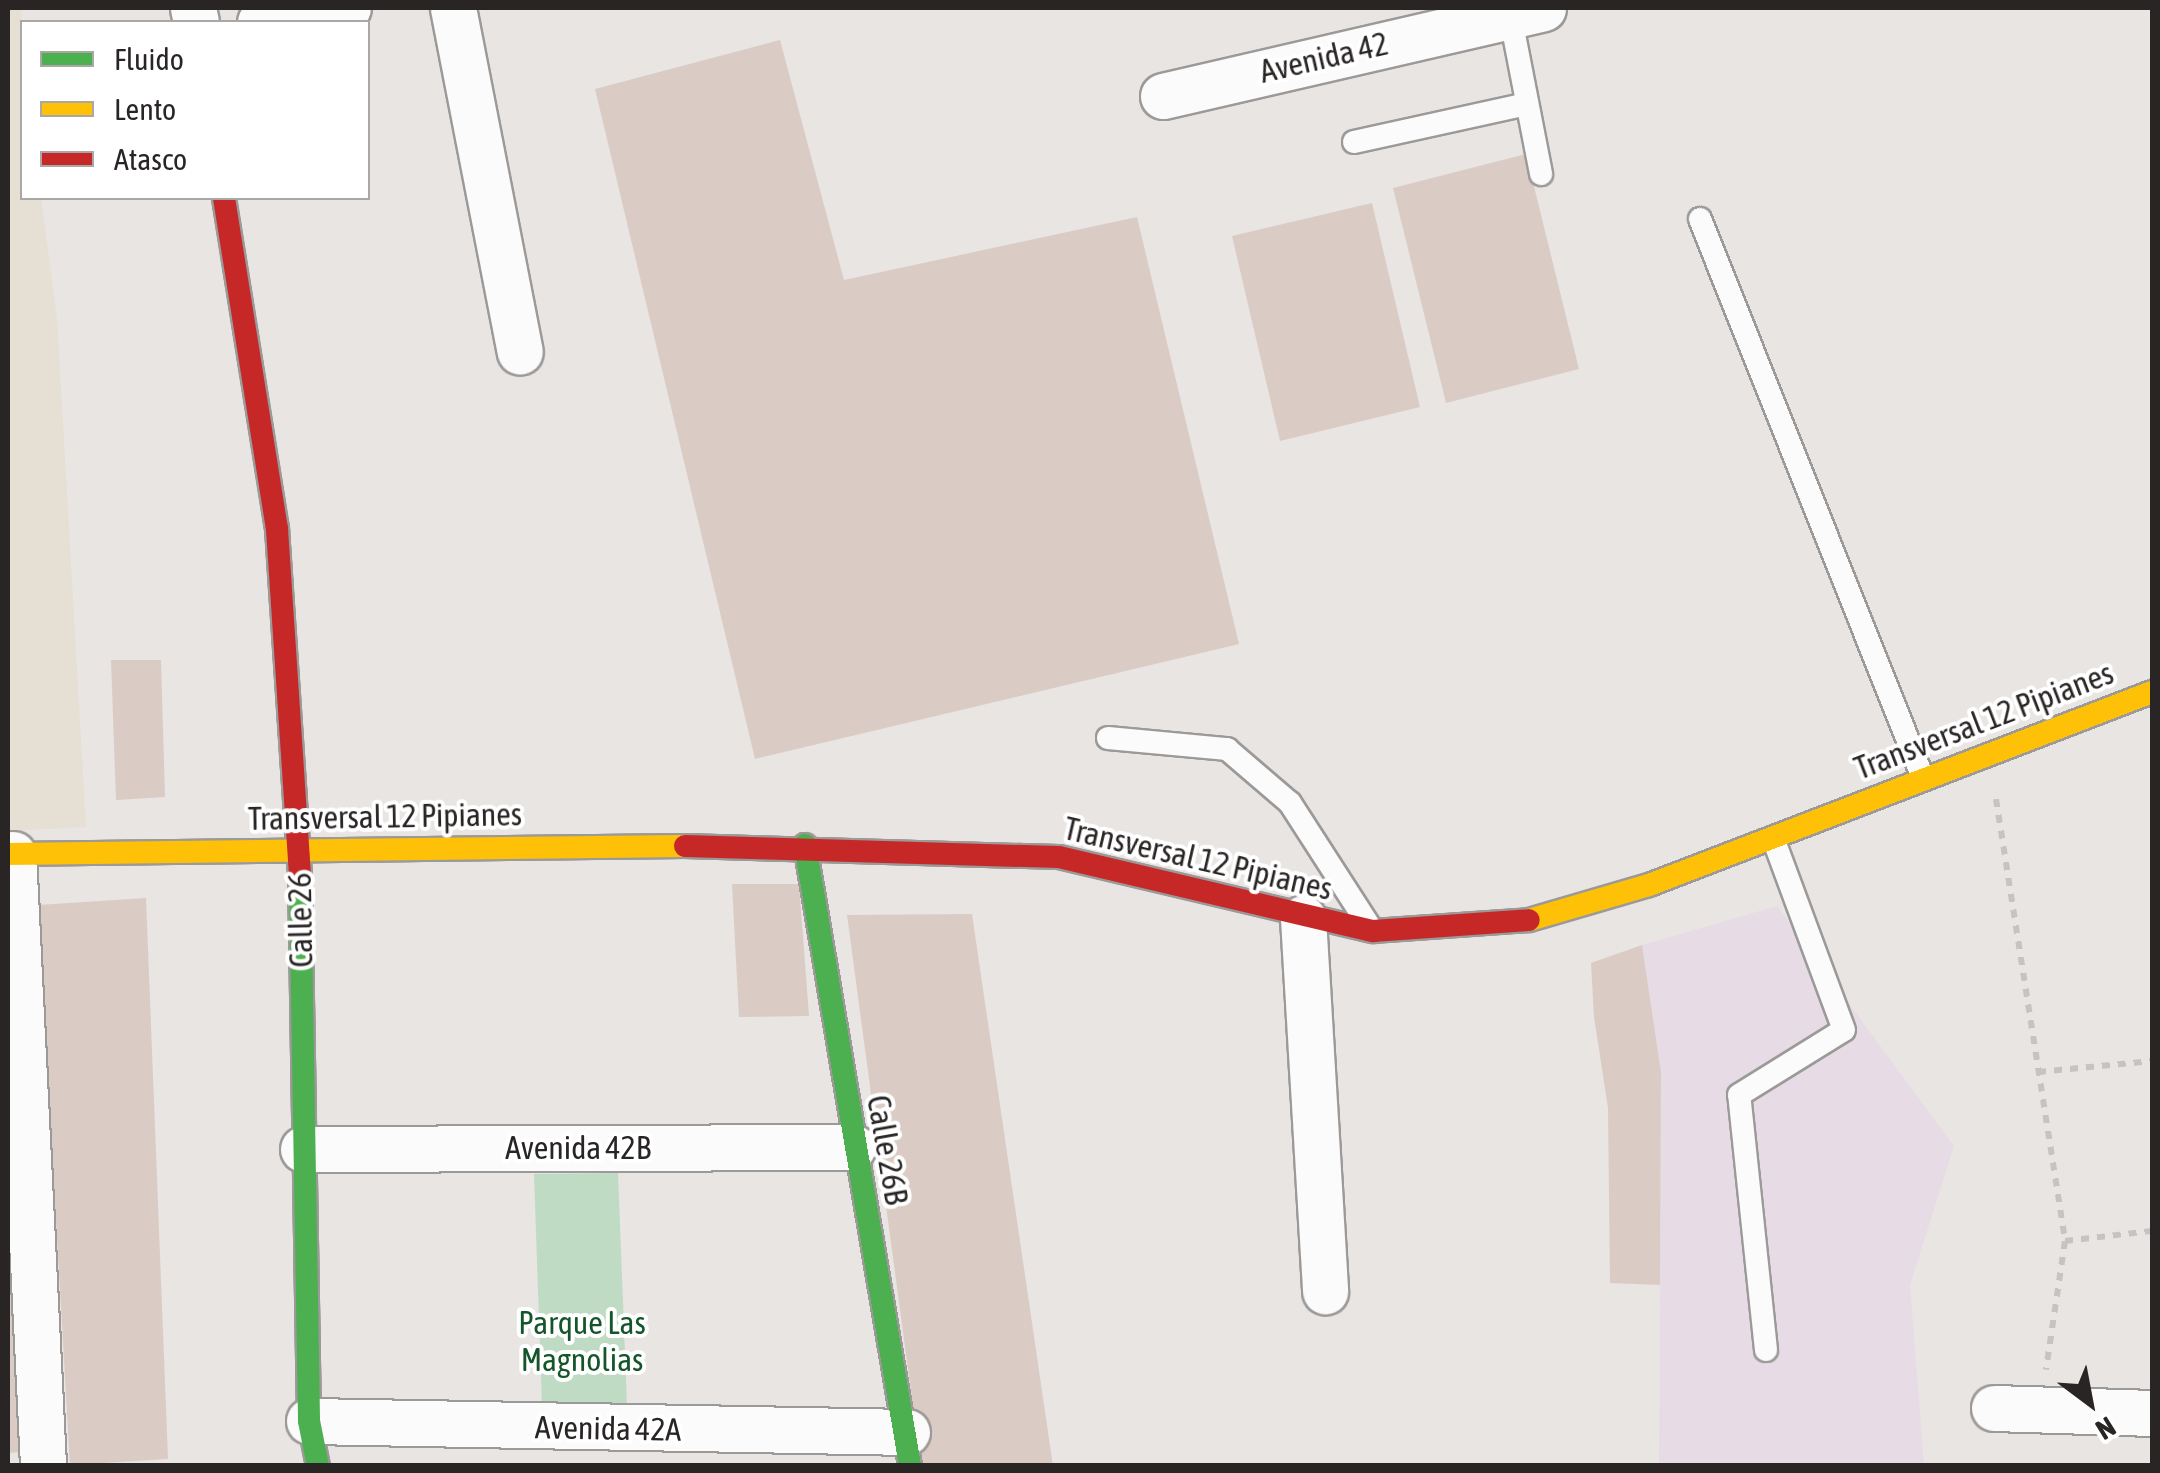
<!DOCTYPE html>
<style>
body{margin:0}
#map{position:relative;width:2160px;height:1473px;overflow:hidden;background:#e8e5e3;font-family:"Asap Condensed",sans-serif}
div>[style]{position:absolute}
.commercial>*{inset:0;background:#e7dce5}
.education>*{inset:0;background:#e5e0d3}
.green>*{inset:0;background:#bfdbc3}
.building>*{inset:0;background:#daccc4}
.path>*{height:6px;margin-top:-3px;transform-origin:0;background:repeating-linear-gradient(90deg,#c5c3c3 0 8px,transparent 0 16px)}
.roads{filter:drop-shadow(2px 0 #9c9a98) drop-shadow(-2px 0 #9c9a98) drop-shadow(0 2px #9c9a98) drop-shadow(0 -2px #9c9a98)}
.lane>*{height:22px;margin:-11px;padding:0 11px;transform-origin:11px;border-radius:11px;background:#fcfbfb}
.street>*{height:45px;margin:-22.5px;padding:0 22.5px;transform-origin:22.5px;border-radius:22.5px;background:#fcfbfb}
.fast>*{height:22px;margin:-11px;padding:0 11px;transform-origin:11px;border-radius:11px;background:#4caf50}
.slow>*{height:22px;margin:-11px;padding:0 11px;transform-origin:11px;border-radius:11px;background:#ffc107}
.jam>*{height:22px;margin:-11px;padding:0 11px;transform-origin:11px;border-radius:11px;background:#c62828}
span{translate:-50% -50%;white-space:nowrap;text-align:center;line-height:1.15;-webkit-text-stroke:8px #fff;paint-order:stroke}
.street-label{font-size:32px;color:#282524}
.park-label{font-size:32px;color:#14552a}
.frame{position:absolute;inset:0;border:10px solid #282524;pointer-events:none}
.legend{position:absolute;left:20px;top:20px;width:350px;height:180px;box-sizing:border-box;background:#fff;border:2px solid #a9a8a7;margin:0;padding:12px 18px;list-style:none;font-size:30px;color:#282524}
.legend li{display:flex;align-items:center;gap:20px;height:50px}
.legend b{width:50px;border:2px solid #a9a8a7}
.north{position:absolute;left:2040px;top:1353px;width:100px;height:100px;-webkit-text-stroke:8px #fff;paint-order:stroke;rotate:148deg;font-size:28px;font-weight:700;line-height:40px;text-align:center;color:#282524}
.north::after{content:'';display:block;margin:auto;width:35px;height:45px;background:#282524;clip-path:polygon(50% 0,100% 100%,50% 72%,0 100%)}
</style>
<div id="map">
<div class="commercial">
<div style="clip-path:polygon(1777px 906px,1954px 1146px,1910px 1285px,1924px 1465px,1659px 1465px,1661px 1072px,1642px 945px)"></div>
</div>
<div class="education">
<div style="clip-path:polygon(8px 8px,21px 8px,22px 198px,41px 198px,57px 318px,86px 827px,8px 831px)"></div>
</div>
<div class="green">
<div style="clip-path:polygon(618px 1173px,627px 1406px,542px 1406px,534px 1174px)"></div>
</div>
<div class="building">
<div style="clip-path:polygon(780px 40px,844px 280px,1137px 217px,1239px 644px,755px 759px,595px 89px)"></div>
<div style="clip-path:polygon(1526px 154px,1579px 369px,1446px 403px,1393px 188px)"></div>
<div style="clip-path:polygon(1372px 203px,1420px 407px,1280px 441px,1232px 236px)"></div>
<div style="clip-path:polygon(111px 660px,161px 660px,165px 797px,116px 800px)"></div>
<div style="clip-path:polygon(732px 884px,799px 884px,809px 1016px,739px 1017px)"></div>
<div style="clip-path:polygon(146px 898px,168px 1459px,70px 1465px,38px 905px)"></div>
<div style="clip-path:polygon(972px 914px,1053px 1466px,921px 1466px,847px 915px)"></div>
<div style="clip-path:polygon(1642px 945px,1661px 1072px,1660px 1285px,1610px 1283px,1608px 1108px,1594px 1017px,1591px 963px)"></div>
<div style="clip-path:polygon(8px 1002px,34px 1451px,8px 1453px)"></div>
</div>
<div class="path">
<div style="left:1996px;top:799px;width:447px;rotate:81.1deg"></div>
<div style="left:2065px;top:1241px;width:130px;rotate:98.4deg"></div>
<div style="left:2038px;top:1072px;width:115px;rotate:-5.5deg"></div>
<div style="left:2065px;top:1241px;width:88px;rotate:-6.6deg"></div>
</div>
<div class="roads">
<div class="lane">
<div style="left:1510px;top:14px;width:163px;rotate:79deg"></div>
<div style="left:1354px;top:142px;width:177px;rotate:-12.4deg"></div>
<div style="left:1700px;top:219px;width:602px;rotate:68.25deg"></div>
<div style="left:1108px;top:738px;width:120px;rotate:5.3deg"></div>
<div style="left:1227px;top:749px;width:83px;rotate:40.6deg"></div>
<div style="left:1290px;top:803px;width:144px;rotate:57.2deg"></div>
<div style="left:1766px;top:1350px;width:256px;rotate:-96deg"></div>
<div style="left:1739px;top:1095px;width:123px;rotate:-31.8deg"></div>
<div style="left:1844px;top:1030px;width:205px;rotate:-110.3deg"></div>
</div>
<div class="street">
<div style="left:193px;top:8px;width:14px;rotate:78deg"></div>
<div style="left:453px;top:8px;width:350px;rotate:79deg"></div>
<div style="left:260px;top:22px;width:89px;rotate:-9deg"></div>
<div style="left:1163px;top:96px;width:390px;rotate:-13deg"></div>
<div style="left:13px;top:854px;width:613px;rotate:87.19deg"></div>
<div style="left:1303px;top:918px;width:374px;rotate:86.6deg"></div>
<div style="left:303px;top:1149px;width:550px;rotate:-0.21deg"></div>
<div style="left:1994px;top:1408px;width:158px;rotate:1.8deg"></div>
<div style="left:309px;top:1421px;width:598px;rotate:1.05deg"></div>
</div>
<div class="fast">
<div style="left:805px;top:845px;width:630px;rotate:80.4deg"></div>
<div style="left:300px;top:876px;width:545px;rotate:89.05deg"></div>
<div style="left:309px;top:1421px;width:46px;rotate:78.7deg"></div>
</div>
<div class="slow">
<div style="left:8px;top:854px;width:677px;rotate:-0.68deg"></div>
<div style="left:1529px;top:920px;width:125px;rotate:-16.3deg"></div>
<div style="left:1649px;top:885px;width:539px;rotate:-20.99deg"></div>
</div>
<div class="jam">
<div style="left:224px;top:198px;width:335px;rotate:80.9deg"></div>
<div style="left:277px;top:529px;width:348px;rotate:86.2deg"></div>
<div style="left:685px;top:846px;width:374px;rotate:1.7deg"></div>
<div style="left:1059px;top:857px;width:323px;rotate:13.3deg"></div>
<div style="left:1373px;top:931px;width:156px;rotate:-4deg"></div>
</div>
</div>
<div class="street-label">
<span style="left:1324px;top:58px;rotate:-13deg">Avenida 42</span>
<span style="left:1984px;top:721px;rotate:-21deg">Transversal 12 Pipianes</span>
<span style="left:385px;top:817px;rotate:-1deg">Transversal 12 Pipianes</span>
<span style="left:1198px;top:859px;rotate:13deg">Transversal 12 Pipianes</span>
<span style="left:301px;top:920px;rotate:-91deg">Calle 26</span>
<span style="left:578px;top:1148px">Avenida 42B</span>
<span style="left:887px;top:1150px;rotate:80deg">Calle 26B</span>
<span style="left:608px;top:1429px;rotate:1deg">Avenida 42A</span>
</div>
<div class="park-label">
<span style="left:582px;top:1342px">Parque Las<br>Magnolias</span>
</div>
<div class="frame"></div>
<ul class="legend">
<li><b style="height:12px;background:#4caf50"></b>Fluido</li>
<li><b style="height:12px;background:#ffc107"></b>Lento</li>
<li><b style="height:12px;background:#c62828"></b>Atasco</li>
</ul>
<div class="north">N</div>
</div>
